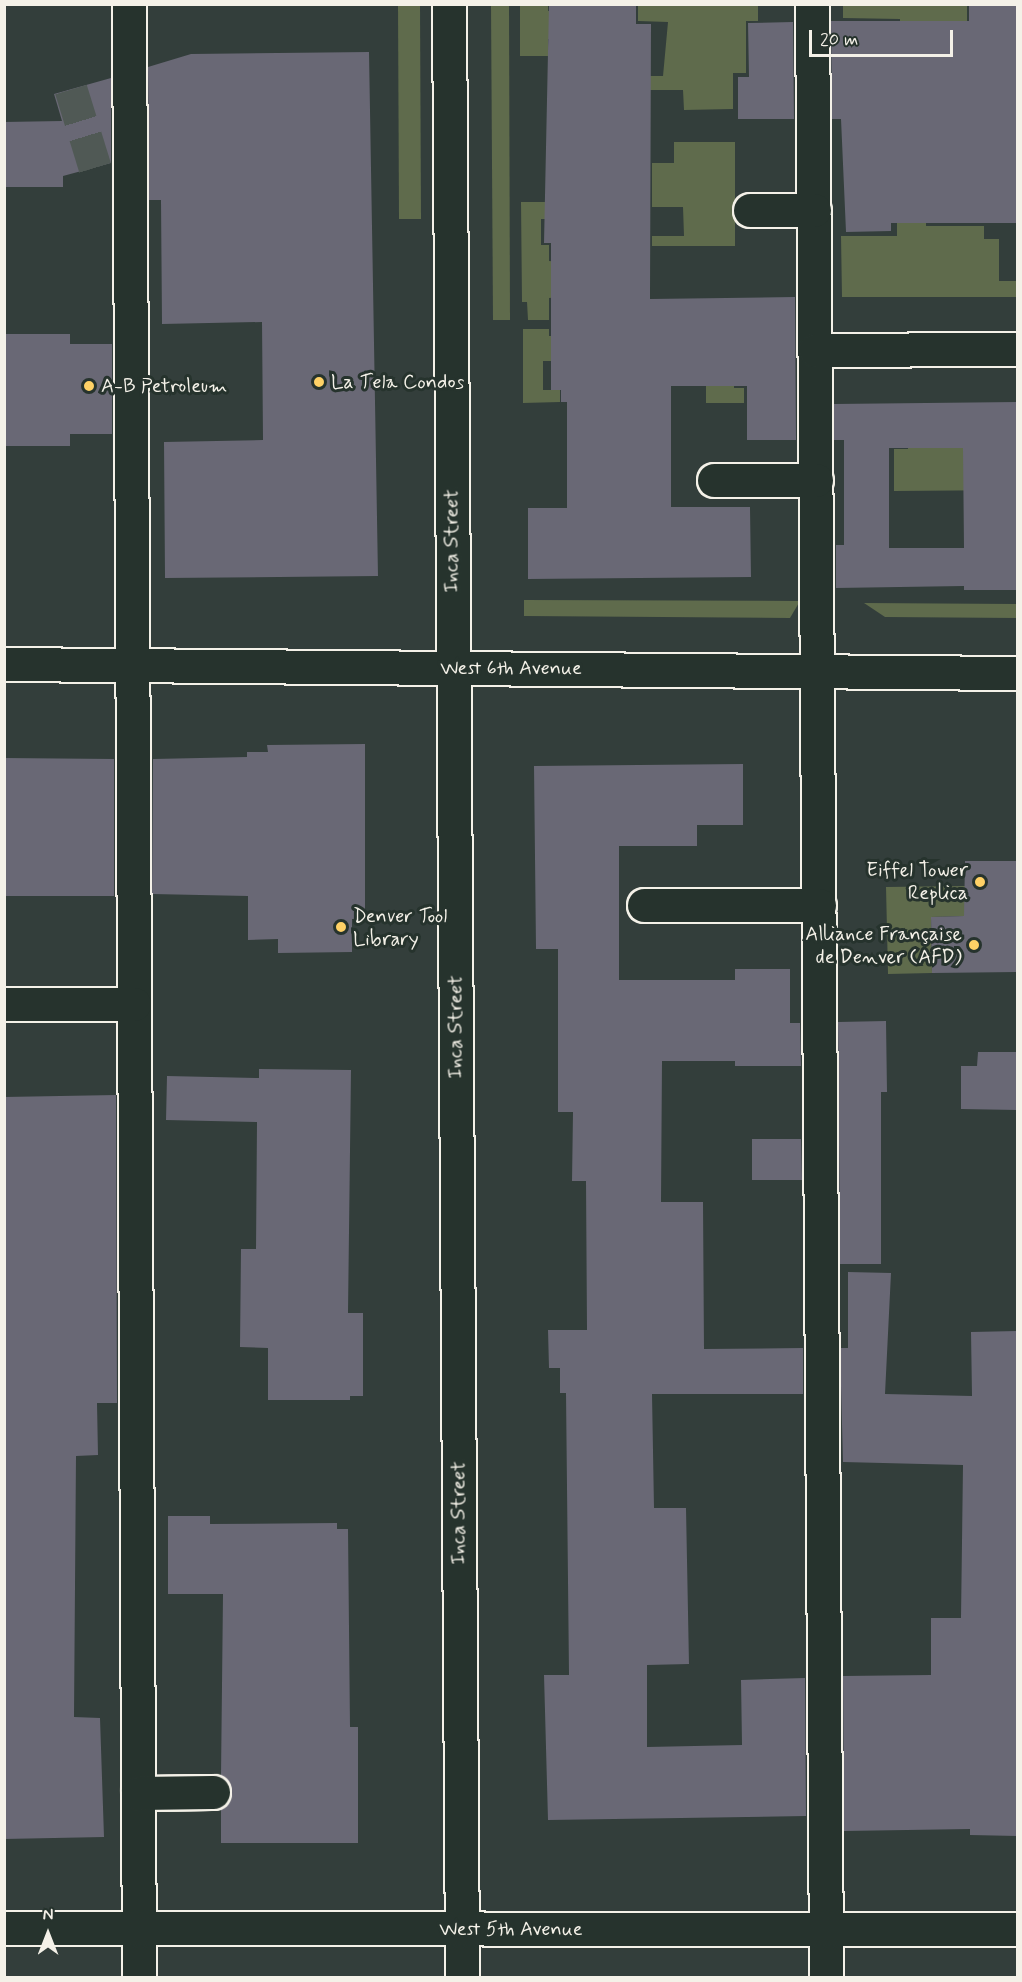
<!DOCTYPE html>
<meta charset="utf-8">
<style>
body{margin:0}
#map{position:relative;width:1022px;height:1982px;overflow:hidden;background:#333e3b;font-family:Mynerve,sans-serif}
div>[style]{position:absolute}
.green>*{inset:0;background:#5f6b4c}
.building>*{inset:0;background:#696875}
.minor-tunnel>*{height:33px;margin-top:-16.5px;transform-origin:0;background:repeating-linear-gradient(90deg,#505955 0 33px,transparent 0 49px)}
.roads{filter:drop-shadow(2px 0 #f4f1e8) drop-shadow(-2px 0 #f4f1e8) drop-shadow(0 2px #f4f1e8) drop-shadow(0 -2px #f4f1e8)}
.minor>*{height:33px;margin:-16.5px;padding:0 16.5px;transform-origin:16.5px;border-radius:16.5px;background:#26332d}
.major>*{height:33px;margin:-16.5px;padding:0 16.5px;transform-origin:16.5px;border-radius:16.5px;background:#26332d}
.dots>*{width:16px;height:16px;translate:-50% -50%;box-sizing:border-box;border:3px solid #26332d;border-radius:50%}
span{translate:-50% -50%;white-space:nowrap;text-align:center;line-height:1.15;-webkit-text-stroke:6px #26332d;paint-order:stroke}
.poi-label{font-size:20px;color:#f4f1e8}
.left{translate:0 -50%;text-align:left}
.right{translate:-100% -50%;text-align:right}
.street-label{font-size:20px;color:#f4f1e8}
.frame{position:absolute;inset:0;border:6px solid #f4f1e8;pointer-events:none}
.north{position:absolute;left:18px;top:1904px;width:60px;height:60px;-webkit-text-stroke:4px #26332d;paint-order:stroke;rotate:0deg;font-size:16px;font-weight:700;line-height:24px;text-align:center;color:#f4f1e8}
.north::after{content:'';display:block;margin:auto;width:21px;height:27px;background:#f4f1e8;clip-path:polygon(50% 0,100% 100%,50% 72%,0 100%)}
.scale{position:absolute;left:809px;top:30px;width:144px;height:27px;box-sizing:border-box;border:3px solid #f4f1e8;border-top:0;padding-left:8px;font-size:18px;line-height:21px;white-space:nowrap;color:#f4f1e8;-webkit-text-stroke:4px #26332d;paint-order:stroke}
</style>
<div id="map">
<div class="green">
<div style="clip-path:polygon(398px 5px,420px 5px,421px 219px,399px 219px)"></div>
<div style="clip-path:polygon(491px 5px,509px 5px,510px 320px,493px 320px)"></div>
<div style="clip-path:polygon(520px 5px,548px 5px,548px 11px,557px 11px,557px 39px,548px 39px,549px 56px,520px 56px)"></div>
<div style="clip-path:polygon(638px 5px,758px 5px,758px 21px,746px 21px,746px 73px,733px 73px,733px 109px,684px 110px,683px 90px,563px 90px,563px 76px,663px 76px,668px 22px,638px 21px)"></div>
<div style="clip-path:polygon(843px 5px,967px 5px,967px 23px,900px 68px,900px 19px,843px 18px)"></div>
<div style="clip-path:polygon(674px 142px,735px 142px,735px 246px,652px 246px,652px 236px,684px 236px,683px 207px,652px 207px,652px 163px,674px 163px)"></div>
<div style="clip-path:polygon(521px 202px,553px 202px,553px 219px,541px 219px,541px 245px,549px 245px,549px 261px,561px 262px,561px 297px,549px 298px,549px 320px,528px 320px,527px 302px,522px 302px)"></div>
<div style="clip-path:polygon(897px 209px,926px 209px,926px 226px,984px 226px,984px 239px,999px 239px,999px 281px,1017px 281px,1017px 297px,842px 297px,841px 236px,897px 236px)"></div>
<div style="clip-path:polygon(523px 329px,549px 329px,549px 336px,561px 336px,558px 361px,543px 361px,543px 390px,560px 390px,560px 402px,523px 403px)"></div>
<div style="clip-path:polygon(734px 359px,734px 388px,744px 388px,744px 403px,706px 403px,706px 385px)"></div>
<div style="clip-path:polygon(908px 441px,972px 441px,972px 464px,1017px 463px,1017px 490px,894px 491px,894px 449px,908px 449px)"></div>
<div style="clip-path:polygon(524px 600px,800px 601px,790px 618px,524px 616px)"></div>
<div style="clip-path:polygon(864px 603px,1017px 604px,1017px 618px,885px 617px)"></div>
<div style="clip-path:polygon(965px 886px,965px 916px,931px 917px,932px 973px,888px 974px,886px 887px)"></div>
</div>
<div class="building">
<div style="clip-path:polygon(549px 4px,636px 4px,636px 24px,651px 24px,650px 299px,795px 297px,796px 440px,747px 440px,747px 386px,671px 386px,671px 507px,750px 507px,751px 577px,528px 579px,528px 508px,567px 508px,567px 402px,561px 402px,561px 390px,551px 390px,551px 243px,544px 243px)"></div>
<div style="clip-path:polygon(969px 4px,1017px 4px,1017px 223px,891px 223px,891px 231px,846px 232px,841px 119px,832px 119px,831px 21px,969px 21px)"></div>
<div style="clip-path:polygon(793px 22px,794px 119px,738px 119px,738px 77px,749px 77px,748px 23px)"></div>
<div style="clip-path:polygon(369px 52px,378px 576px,165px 578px,164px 442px,263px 440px,262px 322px,162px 324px,161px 200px,149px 200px,148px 67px,191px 54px)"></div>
<div style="clip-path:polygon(111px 78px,111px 163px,63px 176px,63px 187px,4px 187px,4px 122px,62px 121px,54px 94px)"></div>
<div style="clip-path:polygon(4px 334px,70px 334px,70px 344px,112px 344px,112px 434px,70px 434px,70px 446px,4px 446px)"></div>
<div style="clip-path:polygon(evenodd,1017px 402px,1017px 590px,964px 590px,964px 586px,836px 588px,836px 545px,844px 545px,844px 440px,834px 440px,834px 404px,1017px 402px,889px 448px,963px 448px,964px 548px,889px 548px,889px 448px)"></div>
<div style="clip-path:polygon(365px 744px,365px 919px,352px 919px,352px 952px,278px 953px,278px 939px,248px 940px,248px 896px,152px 894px,153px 759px,247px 757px,247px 752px,268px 752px,267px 745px)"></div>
<div style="clip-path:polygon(4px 758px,114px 759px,114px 896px,4px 896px)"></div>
<div style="clip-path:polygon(743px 764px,743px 825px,697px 825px,697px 846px,619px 846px,619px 980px,735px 980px,735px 969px,790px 969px,790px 1023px,800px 1023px,801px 1066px,735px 1066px,735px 1061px,662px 1061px,661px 1202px,703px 1202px,704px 1349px,803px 1348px,803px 1394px,652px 1394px,654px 1508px,686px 1508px,689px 1664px,647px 1665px,647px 1747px,742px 1745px,741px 1680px,805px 1678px,806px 1816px,548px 1820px,544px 1675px,569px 1675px,566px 1393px,560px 1393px,560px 1368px,549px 1368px,548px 1330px,587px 1330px,586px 1181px,572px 1181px,573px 1112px,558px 1112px,558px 949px,536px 949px,534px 766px)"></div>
<div style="clip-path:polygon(965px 861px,1017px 861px,1017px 972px,932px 973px,931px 917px,964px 916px)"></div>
<div style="clip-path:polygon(886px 1021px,887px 1092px,881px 1092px,881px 1264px,840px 1264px,838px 1022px)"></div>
<div style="clip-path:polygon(978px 1052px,1017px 1052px,1017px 1110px,961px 1109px,961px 1066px,977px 1066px)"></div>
<div style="clip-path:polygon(259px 1069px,351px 1070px,348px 1313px,363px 1313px,363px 1396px,350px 1396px,350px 1400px,268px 1400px,268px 1348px,240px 1347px,241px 1249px,256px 1249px,257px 1122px,166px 1120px,167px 1076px,259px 1078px)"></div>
<div style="clip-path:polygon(116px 1095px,117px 1403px,97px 1403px,98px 1455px,76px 1456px,74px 1717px,100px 1718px,104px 1837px,4px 1839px,4px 1097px)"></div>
<div style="clip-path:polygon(752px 1139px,801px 1139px,802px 1180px,752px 1180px)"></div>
<div style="clip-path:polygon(848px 1272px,891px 1273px,885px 1394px,972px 1396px,971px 1332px,1017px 1331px,1017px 1836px,970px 1835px,970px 1829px,844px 1831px,843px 1676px,931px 1675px,931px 1618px,961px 1618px,963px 1465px,843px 1462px,840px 1348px,848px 1348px)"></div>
<div style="clip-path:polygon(168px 1516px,210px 1516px,210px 1524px,337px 1523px,337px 1529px,348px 1529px,350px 1727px,358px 1727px,358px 1843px,221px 1843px,221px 1809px,232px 1792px,221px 1775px,223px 1594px,168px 1594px)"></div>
</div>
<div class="minor-tunnel">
<div style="left:71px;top:89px;width:82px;rotate:72.9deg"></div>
</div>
<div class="roads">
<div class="minor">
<div style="left:129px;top:4px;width:1974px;rotate:89.71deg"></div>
<div style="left:449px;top:4px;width:1974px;rotate:89.62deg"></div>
<div style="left:812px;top:4px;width:1974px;rotate:89.59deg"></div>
<div style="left:750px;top:210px;width:64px"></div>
<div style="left:815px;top:350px;width:203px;rotate:-0.3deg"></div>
<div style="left:714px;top:480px;width:102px"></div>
<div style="left:644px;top:905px;width:175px"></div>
<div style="left:4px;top:1004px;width:130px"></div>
<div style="left:138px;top:1793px;width:75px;rotate:-0.8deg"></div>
<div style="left:4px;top:1928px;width:1014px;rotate:0.06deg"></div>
</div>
<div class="major">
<div style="left:4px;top:664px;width:1014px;rotate:0.51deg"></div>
</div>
</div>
<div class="dots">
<div style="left:319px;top:382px;background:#ffd166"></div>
<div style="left:89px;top:386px;background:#ffd166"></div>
<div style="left:980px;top:882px;background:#ffd166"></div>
<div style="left:341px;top:927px;background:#ffd166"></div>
<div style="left:974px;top:945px;background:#ffd166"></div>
</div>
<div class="poi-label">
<span class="left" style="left:331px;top:382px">La Tela Condos</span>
<span class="left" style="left:101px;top:386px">A-B Petroleum</span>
<span class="right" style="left:968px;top:882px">Eiffel Tower<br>Replica</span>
<span class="left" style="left:353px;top:928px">Denver Tool<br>Library</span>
<span class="right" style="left:962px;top:946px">Alliance Française<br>de Denver (AFD)</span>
</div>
<div class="street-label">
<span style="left:452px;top:541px;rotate:-90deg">Inca Street</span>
<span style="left:511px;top:668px">West 6th Avenue</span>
<span style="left:456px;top:1027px;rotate:-90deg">Inca Street</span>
<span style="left:459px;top:1513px;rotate:-90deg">Inca Street</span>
<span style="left:511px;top:1929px">West 5th Avenue</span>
</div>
<div class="frame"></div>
<div class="north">N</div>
<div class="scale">20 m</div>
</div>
